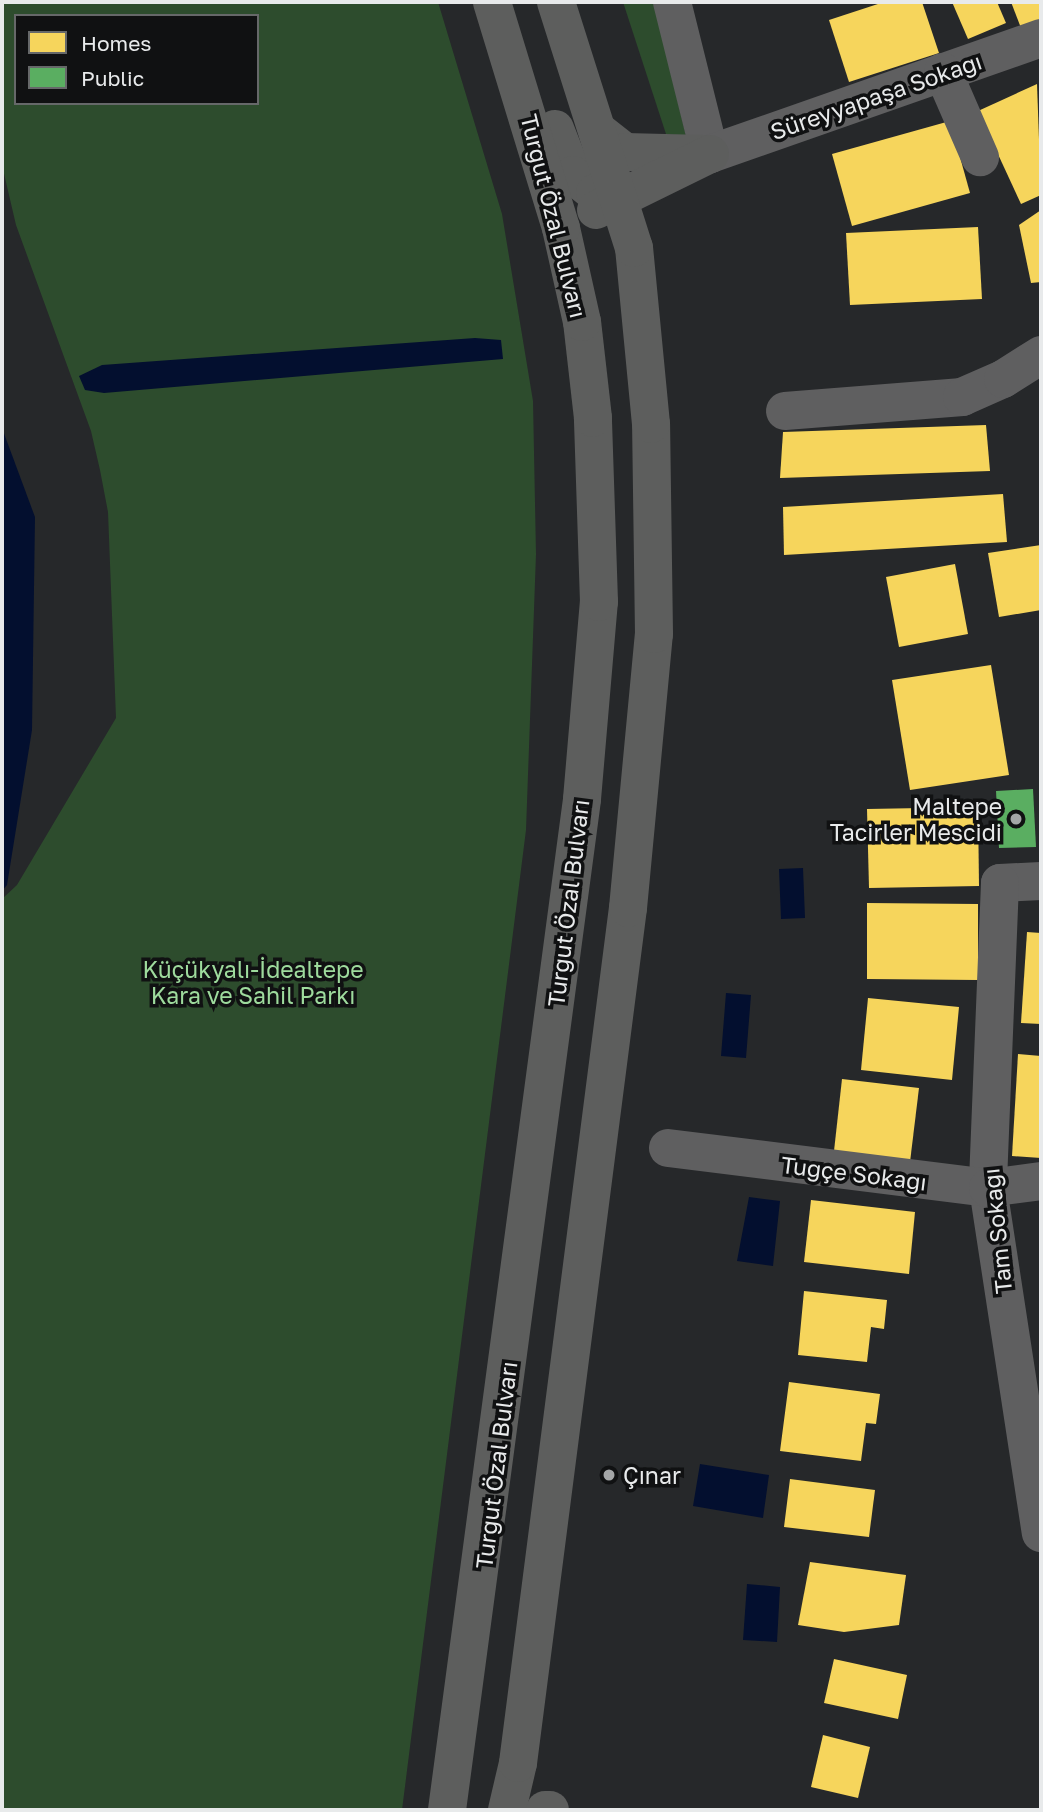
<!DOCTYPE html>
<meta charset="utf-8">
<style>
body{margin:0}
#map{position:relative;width:1043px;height:1812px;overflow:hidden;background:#26282a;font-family:"Golos Text",sans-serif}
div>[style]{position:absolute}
.green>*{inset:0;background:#2d4c2d}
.water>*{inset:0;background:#030f2f}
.homes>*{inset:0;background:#f6d55c}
.public>*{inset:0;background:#5aae61}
.minor>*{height:38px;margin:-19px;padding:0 19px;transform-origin:19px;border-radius:19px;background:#5f5f60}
.highway>*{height:38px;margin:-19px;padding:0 19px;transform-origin:19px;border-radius:19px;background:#5d5e5d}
.dots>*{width:19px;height:19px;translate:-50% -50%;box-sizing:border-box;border:4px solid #101112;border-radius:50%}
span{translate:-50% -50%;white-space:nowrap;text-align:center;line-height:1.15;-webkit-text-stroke:7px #101112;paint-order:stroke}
.street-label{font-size:23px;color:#e8eaeb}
.poi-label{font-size:23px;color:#e8eaeb}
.right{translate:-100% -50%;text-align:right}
.left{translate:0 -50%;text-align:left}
.park-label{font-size:23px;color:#9edb9d}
.frame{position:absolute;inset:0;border:4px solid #e8eaeb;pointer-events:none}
.legend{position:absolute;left:14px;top:14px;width:245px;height:91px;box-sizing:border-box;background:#101112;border:2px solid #666869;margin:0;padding:9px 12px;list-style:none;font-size:21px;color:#e8eaeb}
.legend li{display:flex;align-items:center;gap:14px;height:35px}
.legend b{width:35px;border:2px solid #666869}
</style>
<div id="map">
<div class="green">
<div style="clip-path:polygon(evenodd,2px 2px,438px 2px,502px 214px,533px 401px,536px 554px,526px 830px,402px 1810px,2px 1810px,2px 899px,17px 885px,116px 718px,108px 512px,100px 470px,91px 431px,16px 225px,2px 165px,2px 2px,16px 16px,257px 16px,257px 103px,16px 103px,16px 16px)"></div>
<div style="clip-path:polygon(623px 2px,654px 2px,686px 136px,666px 134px)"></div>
</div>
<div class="water">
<div style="clip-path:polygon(475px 338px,501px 340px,503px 359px,104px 393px,85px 390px,79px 376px,102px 365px)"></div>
<div style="clip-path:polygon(2px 428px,35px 517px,32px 730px,7px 885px,2px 891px)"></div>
<div style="clip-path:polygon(803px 868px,805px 918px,781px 919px,779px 869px)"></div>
<div style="clip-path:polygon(726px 993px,751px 995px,746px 1058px,721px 1056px)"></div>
<div style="clip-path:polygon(749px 1197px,780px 1201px,773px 1266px,737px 1261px)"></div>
<div style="clip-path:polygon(700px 1464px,769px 1475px,763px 1518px,693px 1506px)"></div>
<div style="clip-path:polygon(747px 1584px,780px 1587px,777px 1642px,743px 1640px)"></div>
</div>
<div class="homes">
<div style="clip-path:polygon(884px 2px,922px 2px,939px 53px,849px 82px,829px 20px)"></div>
<div style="clip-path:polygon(952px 2px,997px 2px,1006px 23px,968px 39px)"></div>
<div style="clip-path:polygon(1011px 2px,1041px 2px,1041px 19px,1021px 28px)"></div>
<div style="clip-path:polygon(1037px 84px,1041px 195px,1021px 204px,978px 111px)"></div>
<div style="clip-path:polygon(950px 121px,970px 193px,852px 226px,832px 154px)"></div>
<div style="clip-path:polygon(1041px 210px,1041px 282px,1031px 283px,1019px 225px)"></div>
<div style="clip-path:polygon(978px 227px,982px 299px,850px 305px,846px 233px)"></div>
<div style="clip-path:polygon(986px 425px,990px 471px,780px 478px,783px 432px)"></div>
<div style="clip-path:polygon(1003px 494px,1007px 542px,784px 555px,783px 507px)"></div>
<div style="clip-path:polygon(1041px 545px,1041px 610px,999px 617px,988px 553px)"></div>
<div style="clip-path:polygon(955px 564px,968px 634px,899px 647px,886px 577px)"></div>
<div style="clip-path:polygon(991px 665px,1009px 775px,910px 790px,892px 680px)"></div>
<div style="clip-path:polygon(978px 807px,979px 886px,869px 888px,867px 809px)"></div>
<div style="clip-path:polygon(867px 903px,978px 904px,978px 980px,867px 979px)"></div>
<div style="clip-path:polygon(1027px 932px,1041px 933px,1041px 1024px,1021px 1023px)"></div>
<div style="clip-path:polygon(868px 998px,959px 1007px,952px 1080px,861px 1070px)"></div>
<div style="clip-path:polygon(1018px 1054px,1041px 1056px,1041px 1158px,1012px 1156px)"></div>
<div style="clip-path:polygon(842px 1079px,919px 1088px,910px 1162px,834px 1151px)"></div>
<div style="clip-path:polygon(811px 1200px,915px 1212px,909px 1274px,804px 1262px)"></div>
<div style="clip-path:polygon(804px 1291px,887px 1300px,884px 1329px,871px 1327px,867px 1362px,798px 1355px)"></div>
<div style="clip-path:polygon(789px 1382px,880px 1394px,876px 1424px,866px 1423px,861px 1461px,780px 1451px)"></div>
<div style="clip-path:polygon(790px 1479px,875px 1490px,869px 1537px,784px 1527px)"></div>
<div style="clip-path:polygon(810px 1562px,906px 1575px,899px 1625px,844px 1632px,798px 1625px)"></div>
<div style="clip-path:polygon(834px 1659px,907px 1675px,898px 1719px,824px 1703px)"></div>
<div style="clip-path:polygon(823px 1735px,870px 1747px,858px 1798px,811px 1787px)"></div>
</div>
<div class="public">
<div style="clip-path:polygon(1033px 789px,1036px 847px,999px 848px,996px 791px)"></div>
</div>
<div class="minor">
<div style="left:672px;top:2px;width:157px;rotate:76deg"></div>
<div style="left:710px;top:154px;width:351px;rotate:-19.3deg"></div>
<div style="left:943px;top:72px;width:93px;rotate:66.5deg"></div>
<div style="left:785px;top:411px;width:178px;rotate:-4.5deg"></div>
<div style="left:962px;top:397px;width:45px;rotate:-23.7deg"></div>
<div style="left:1003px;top:379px;width:45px;rotate:-32.3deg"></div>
<div style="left:1041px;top:881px;width:41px;rotate:177.2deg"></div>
<div style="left:1000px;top:883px;width:305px;rotate:92.3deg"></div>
<div style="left:988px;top:1188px;width:349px;rotate:81.3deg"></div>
<div style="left:668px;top:1148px;width:322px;rotate:7.1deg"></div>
<div style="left:988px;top:1188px;width:53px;rotate:-7.5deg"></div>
</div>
<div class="highway">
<div style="left:555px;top:129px;width:49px;rotate:68.6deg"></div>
<div style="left:573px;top:175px;width:28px;rotate:39deg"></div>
<div style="left:595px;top:193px;width:25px;rotate:12deg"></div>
<div style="left:598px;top:131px;width:34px;rotate:38deg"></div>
<div style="left:625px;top:152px;width:80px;rotate:1.4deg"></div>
<div style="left:596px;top:210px;width:127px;rotate:-26.2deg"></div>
<div style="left:447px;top:1810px;width:1020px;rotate:-82.39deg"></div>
<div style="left:582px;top:799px;width:198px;rotate:-85.1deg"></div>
<div style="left:599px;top:602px;width:184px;rotate:-91.9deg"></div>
<div style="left:593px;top:418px;width:97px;rotate:-96.5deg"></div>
<div style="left:582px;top:322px;width:96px;rotate:-102.6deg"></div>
<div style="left:561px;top:228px;width:236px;rotate:-107deg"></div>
<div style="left:507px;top:1810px;width:48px;rotate:-76.8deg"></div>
<div style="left:518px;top:1763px;width:862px;rotate:-82.67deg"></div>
<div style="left:628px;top:908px;width:275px;rotate:-84.6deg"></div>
<div style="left:654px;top:634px;width:210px;rotate:-90.8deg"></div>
<div style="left:651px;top:424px;width:177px;rotate:-95.5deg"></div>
<div style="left:634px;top:248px;width:258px;rotate:-107.6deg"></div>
<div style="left:545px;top:1810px;width:5px"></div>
</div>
<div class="dots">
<div style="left:1016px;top:819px;background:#a4a6a7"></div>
<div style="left:609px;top:1475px;background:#a4a6a7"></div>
</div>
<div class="street-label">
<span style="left:876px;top:96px;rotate:-19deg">Süreyyapaşa Sokağı</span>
<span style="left:554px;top:216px;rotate:76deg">Turgut Özal Bulvarı</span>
<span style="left:568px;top:903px;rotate:-83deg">Turgut Özal Bulvarı</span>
<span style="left:854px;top:1173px;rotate:7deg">Tuğçe Sokağı</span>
<span style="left:997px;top:1231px;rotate:-96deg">Tam Sokağı</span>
<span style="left:496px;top:1465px;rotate:-83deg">Turgut Özal Bulvarı</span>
</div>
<div class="poi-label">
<span class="right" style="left:1002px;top:819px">Maltepe<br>Tacirler Mescidi</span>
<span class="left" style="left:623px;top:1475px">Çınar</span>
</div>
<div class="park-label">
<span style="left:253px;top:982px">Küçükyalı-İdealtepe<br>Kara ve Sahil Parkı</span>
</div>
<div class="frame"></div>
<ul class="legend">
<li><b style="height:19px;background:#f6d55c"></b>Homes</li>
<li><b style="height:19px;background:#5aae61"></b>Public</li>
</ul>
</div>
